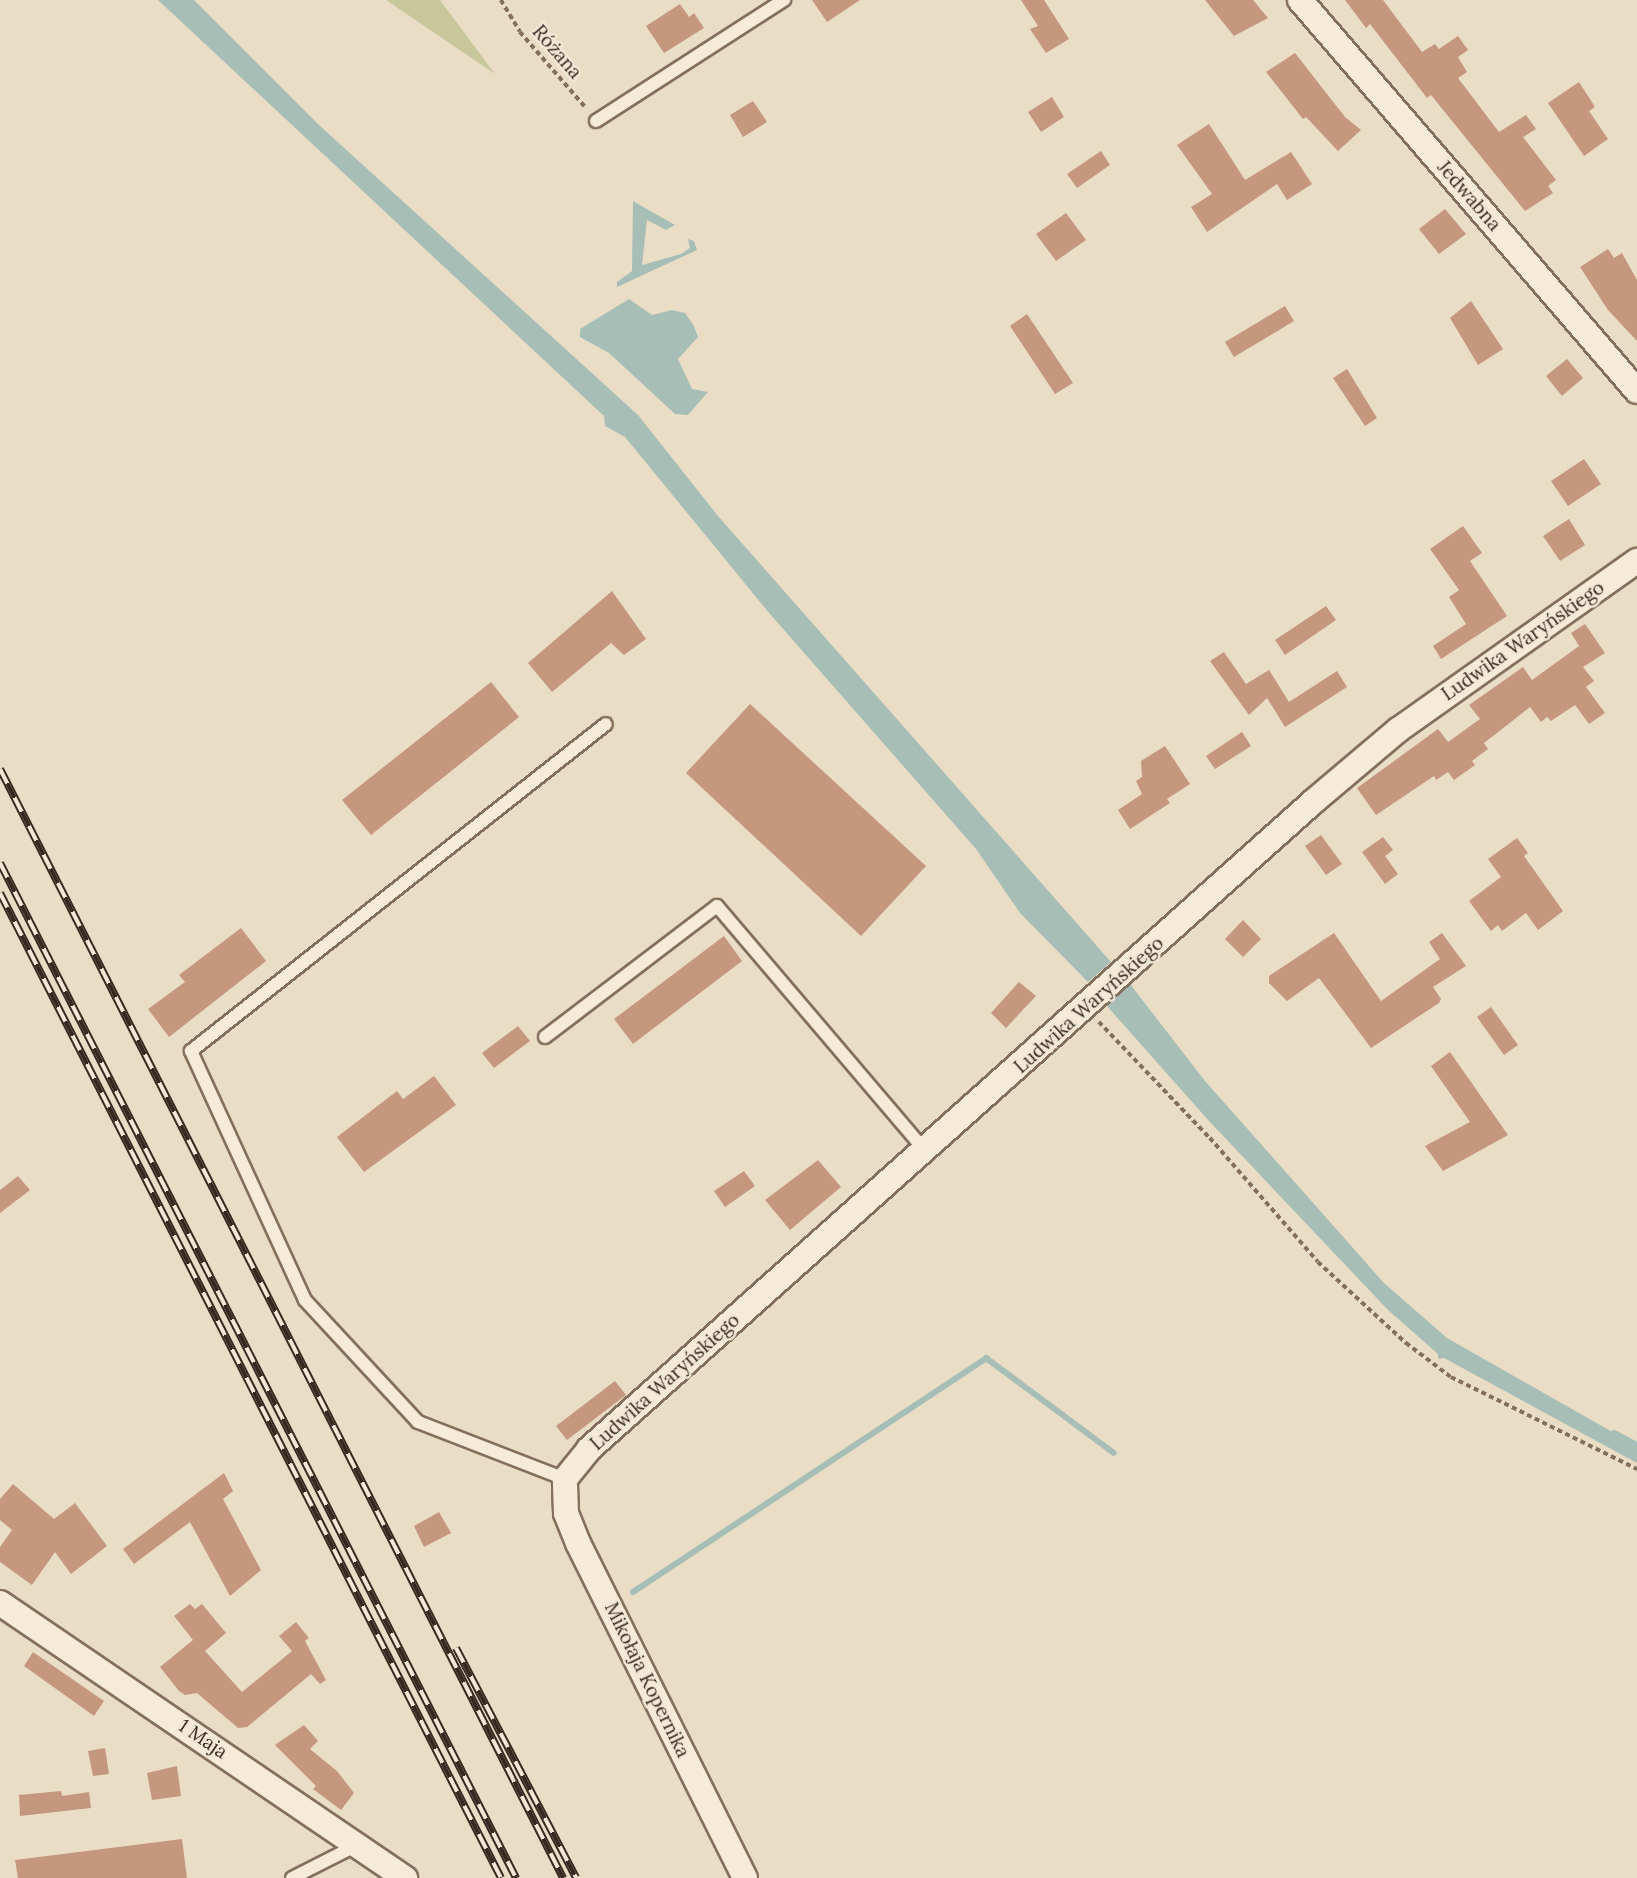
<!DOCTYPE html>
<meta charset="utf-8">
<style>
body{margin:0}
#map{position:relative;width:1637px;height:1878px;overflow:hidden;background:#eaddc6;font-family:Lora,serif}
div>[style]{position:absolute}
.green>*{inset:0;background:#c6c89b}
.water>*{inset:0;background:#a7beb6}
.stream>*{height:6px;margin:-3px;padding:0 3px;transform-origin:3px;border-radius:3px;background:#a7beb6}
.building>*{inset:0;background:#c5977f}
.path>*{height:3.5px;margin-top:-1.75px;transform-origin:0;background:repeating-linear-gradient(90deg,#846f5d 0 5px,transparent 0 8.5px)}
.roads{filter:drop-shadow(2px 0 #846f5d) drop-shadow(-2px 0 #846f5d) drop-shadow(0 2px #846f5d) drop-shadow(0 -2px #846f5d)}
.service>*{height:12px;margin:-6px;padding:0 6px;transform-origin:6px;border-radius:6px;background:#f6ebd9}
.minor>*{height:24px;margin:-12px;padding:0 12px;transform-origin:12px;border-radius:12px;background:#f6ebd9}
.rail>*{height:8px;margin-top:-4px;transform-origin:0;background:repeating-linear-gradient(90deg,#f2e8d5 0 16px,#362920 0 32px);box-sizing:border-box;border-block:2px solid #362920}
span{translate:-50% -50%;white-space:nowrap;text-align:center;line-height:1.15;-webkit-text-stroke:5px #f2e8d5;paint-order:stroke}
.street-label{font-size:19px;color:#362920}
</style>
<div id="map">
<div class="green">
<div style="clip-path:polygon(386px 0,440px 0,495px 74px)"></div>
</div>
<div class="water">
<div style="clip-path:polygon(158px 0,194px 0,319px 125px,638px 415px,718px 516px,1111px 962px,1088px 982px,1020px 913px,976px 849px,770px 614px,625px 437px,605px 426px,604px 416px)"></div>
<div style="clip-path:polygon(633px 201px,675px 225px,666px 230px,647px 220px,642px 265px,681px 254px,690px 248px,688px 239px,694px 241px,697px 250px,617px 287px,617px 282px,632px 271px)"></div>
<div style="clip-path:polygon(629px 299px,652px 315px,672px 310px,685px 313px,694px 326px,698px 337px,678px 359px,692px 389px,708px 392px,688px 415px,675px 414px,609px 353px,580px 337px,580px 329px)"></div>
<div style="clip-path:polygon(1130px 984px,1205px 1081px,1384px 1283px,1447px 1338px,1637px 1446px,1637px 1463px,1444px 1358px,1438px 1359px,1438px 1354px,1388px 1310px,1209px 1121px,1106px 1005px)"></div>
</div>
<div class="stream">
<div style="left:1614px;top:1433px;width:26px;rotate:28deg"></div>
<div style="left:633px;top:1592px;width:424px;rotate:-33.5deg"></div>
<div style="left:986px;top:1358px;width:159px;rotate:36.6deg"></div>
</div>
<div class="building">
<div style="clip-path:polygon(812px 0,860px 0,827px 22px)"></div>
<div style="clip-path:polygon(1021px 0,1044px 0,1069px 39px,1046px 53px,1030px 29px,1038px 26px)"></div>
<div style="clip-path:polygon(1205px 0,1253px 0,1268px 18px,1234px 36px)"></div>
<div style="clip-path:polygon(1345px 0,1383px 0,1422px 52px,1435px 44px,1439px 49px,1458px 36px,1468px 50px,1458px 57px,1467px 72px,1458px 78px,1499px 132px,1526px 115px,1536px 129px,1523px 137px,1556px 180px,1548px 186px,1553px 193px,1525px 211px,1431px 95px,1427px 98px,1370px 24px,1366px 28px)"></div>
<div style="clip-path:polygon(680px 4px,689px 17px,694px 13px,704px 28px,664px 53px,646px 26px)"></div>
<div style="clip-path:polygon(1295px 53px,1345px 117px,1361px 130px,1338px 151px,1306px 117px,1303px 119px,1266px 72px)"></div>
<div style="clip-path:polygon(1579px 82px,1595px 107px,1589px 111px,1608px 139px,1584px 156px,1548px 103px)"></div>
<div style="clip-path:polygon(1052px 97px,1064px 117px,1041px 132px,1028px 112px)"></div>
<div style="clip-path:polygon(753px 101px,767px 122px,743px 137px,730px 115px)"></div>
<div style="clip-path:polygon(1209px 124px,1245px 180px,1291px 152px,1312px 184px,1287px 200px,1277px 184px,1207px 232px,1191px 207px,1212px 194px,1177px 145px)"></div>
<div style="clip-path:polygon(1101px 151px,1110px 165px,1077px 188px,1067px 174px)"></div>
<div style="clip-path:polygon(1445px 209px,1466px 234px,1439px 254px,1419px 229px)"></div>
<div style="clip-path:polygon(1066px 213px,1086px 240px,1056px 261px,1036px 234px)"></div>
<div style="clip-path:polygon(1608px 249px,1614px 258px,1622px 253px,1637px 280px,1637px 341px,1608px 310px,1580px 267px)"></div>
<div style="clip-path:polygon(1471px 301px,1503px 349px,1478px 365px,1450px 318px)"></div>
<div style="clip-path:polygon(1285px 306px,1294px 321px,1234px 357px,1225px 342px)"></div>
<div style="clip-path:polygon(1027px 314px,1073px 383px,1055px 394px,1010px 326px)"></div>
<div style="clip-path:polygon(1567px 359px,1583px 378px,1562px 396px,1546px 376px)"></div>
<div style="clip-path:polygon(1347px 369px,1377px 418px,1365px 426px,1333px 378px)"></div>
<div style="clip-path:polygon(1584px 459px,1601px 484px,1568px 506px,1551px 481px)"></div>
<div style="clip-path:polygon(1569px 519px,1585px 545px,1560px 561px,1543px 536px)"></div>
<div style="clip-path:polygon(1463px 526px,1482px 553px,1470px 561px,1507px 616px,1441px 659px,1433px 646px,1466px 624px,1449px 597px,1459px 590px,1430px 549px)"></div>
<div style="clip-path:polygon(612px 591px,646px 639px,624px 655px,611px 643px,552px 692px,528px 663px)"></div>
<div style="clip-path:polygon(1326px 606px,1336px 620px,1285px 655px,1275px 640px)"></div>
<div style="clip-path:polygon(1585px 624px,1605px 653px,1583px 667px,1594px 681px,1586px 687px,1605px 713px,1589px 724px,1575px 705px,1551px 721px,1547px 717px,1541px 722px,1530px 707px,1484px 743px,1488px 749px,1472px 761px,1475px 765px,1454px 780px,1448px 772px,1436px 780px,1434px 776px,1376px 815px,1357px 788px,1438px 729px,1448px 742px,1480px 719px,1469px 705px,1523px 667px,1532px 680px,1579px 646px,1571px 633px)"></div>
<div style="clip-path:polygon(1224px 652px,1246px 684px,1269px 670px,1289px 702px,1337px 671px,1347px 687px,1285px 727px,1267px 698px,1249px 715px,1210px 661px)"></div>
<div style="clip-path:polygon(491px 682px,519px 717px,371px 835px,342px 800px)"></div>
<div style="clip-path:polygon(750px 704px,926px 866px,861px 936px,686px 773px)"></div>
<div style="clip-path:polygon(1242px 732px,1251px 746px,1215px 769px,1206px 756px)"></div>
<div style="clip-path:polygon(1165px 746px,1190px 784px,1167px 799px,1170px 803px,1130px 829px,1118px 810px,1142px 794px,1136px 781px,1142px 777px,1141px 761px)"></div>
<div style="clip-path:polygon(1321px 835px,1342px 864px,1326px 875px,1305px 846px)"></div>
<div style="clip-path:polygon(1383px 837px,1393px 850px,1385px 856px,1398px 874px,1385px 884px,1362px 852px)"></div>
<div style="clip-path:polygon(1517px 838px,1528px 853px,1524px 856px,1563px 911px,1538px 930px,1526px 913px,1502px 931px,1498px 925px,1491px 931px,1469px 901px,1501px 877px,1488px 859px)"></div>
<div style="clip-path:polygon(1243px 920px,1261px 939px,1243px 957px,1225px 939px)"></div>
<div style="clip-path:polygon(241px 928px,266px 961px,169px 1037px,148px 1009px,185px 982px,179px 975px)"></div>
<div style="clip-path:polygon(1334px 933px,1381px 1001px,1440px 959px,1429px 942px,1442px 933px,1466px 966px,1433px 987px,1441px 999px,1439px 1003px,1371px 1048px,1319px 978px,1287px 1001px,1269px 983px,1269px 976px)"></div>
<div style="clip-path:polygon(724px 936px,742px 961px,633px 1044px,614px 1019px)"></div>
<div style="clip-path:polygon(1019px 982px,1036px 996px,1006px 1028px,991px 1013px)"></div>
<div style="clip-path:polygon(1491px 1007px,1518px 1045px,1504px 1055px,1477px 1017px)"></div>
<div style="clip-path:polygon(518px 1026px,530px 1041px,494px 1068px,482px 1053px)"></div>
<div style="clip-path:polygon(1450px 1052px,1508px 1135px,1443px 1171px,1425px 1146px,1470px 1122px,1431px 1066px)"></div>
<div style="clip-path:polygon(434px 1076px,456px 1105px,364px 1172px,337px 1137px,397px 1091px,403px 1099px)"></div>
<div style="clip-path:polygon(818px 1160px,841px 1187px,790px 1230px,765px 1200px)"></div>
<div style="clip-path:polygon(744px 1171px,755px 1186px,725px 1207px,714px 1191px)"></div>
<div style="clip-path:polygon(18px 1176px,30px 1190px,0 1213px,0 1190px)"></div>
<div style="clip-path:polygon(615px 1381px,626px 1395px,567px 1440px,556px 1426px)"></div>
<div style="clip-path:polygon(224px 1473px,233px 1491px,223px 1499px,261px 1570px,230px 1596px,190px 1522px,134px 1564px,123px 1549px)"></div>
<div style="clip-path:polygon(13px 1484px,54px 1519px,75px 1503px,107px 1546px,71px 1574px,55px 1552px,32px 1585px,0 1562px,0 1547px,12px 1530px,0 1520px,0 1499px)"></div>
<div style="clip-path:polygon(439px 1512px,451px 1533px,424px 1547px,414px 1526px)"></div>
<div style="clip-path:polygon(190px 1604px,195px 1609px,202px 1604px,226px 1633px,205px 1651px,242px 1692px,292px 1651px,279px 1636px,296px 1622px,309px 1638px,305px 1641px,326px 1680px,320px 1684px,311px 1674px,247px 1727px,238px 1728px,197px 1693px,185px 1695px,179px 1691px,160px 1667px,193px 1640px,174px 1616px)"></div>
<div style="clip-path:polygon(33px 1652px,104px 1701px,94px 1716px,24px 1666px)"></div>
<div style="clip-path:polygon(304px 1725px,318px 1741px,310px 1749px,337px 1771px,354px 1793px,341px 1810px,313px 1789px,316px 1786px,275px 1745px)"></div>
<div style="clip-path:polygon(105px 1748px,109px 1774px,93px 1776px,88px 1751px)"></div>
<div style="clip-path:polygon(177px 1766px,181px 1796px,152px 1800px,147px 1773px)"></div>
<div style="clip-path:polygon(61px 1791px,62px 1796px,89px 1792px,91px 1808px,20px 1816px,19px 1795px)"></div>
<div style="clip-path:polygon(182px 1839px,187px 1878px,18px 1878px,15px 1860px)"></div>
</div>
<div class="path">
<div style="left:501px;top:0;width:37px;rotate:59deg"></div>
<div style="left:520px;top:32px;width:101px;rotate:49deg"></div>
<div style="left:1099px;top:1022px;width:161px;rotate:46.3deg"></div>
<div style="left:1210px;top:1138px;width:164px;rotate:48.9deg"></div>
<div style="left:1318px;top:1262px;width:120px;rotate:42.6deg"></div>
<div style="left:1406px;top:1343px;width:56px;rotate:37.1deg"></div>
<div style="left:1451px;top:1377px;width:208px;rotate:26.3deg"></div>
</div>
<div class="roads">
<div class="service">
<div style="left:596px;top:121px;width:224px;rotate:-32.8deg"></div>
<div style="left:545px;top:1037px;width:216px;rotate:-37.3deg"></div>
<div style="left:717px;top:906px;width:321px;rotate:49.6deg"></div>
<div style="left:565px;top:1479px;width:158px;rotate:-158.8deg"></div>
<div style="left:418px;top:1422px;width:166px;rotate:-132.8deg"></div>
<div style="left:305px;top:1300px;width:274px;rotate:-114.6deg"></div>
<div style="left:191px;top:1051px;width:528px;rotate:-38.24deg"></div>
<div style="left:292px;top:1878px;width:75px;rotate:-26.9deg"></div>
</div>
<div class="minor">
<div style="left:1300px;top:0;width:516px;rotate:49.24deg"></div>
<div style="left:0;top:1603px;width:490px;rotate:34.2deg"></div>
<div style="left:745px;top:1878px;width:374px;rotate:-116.5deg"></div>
<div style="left:578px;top:1543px;width:32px;rotate:-112deg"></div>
<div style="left:566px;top:1513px;width:34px;rotate:-92deg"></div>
<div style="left:565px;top:1479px;width:38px;rotate:-51deg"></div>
<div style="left:589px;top:1449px;width:972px;rotate:-41.79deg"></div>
<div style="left:1314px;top:801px;width:110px;rotate:-40.2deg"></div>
<div style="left:1398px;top:730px;width:293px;rotate:-35.3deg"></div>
</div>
</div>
<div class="rail">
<div style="left:0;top:769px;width:1244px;rotate:63.08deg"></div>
<div style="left:0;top:863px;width:1139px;rotate:63.05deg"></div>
<div style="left:0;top:893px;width:1105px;rotate:63.04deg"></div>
<div style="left:456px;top:1648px;width:259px;rotate:62.4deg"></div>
</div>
<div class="street-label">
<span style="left:557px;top:52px;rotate:49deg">Różana</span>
<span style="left:1469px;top:196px;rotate:49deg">Jedwabna</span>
<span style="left:1523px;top:641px;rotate:-35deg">Ludwika Waryńskiego</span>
<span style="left:1089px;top:1005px;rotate:-42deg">Ludwika Waryńskiego</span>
<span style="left:665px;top:1382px;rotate:-42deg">Ludwika Waryńskiego</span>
<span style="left:647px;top:1680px;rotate:64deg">Mikołaja Kopernika</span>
<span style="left:203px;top:1739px;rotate:34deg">1 Maja</span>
</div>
</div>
